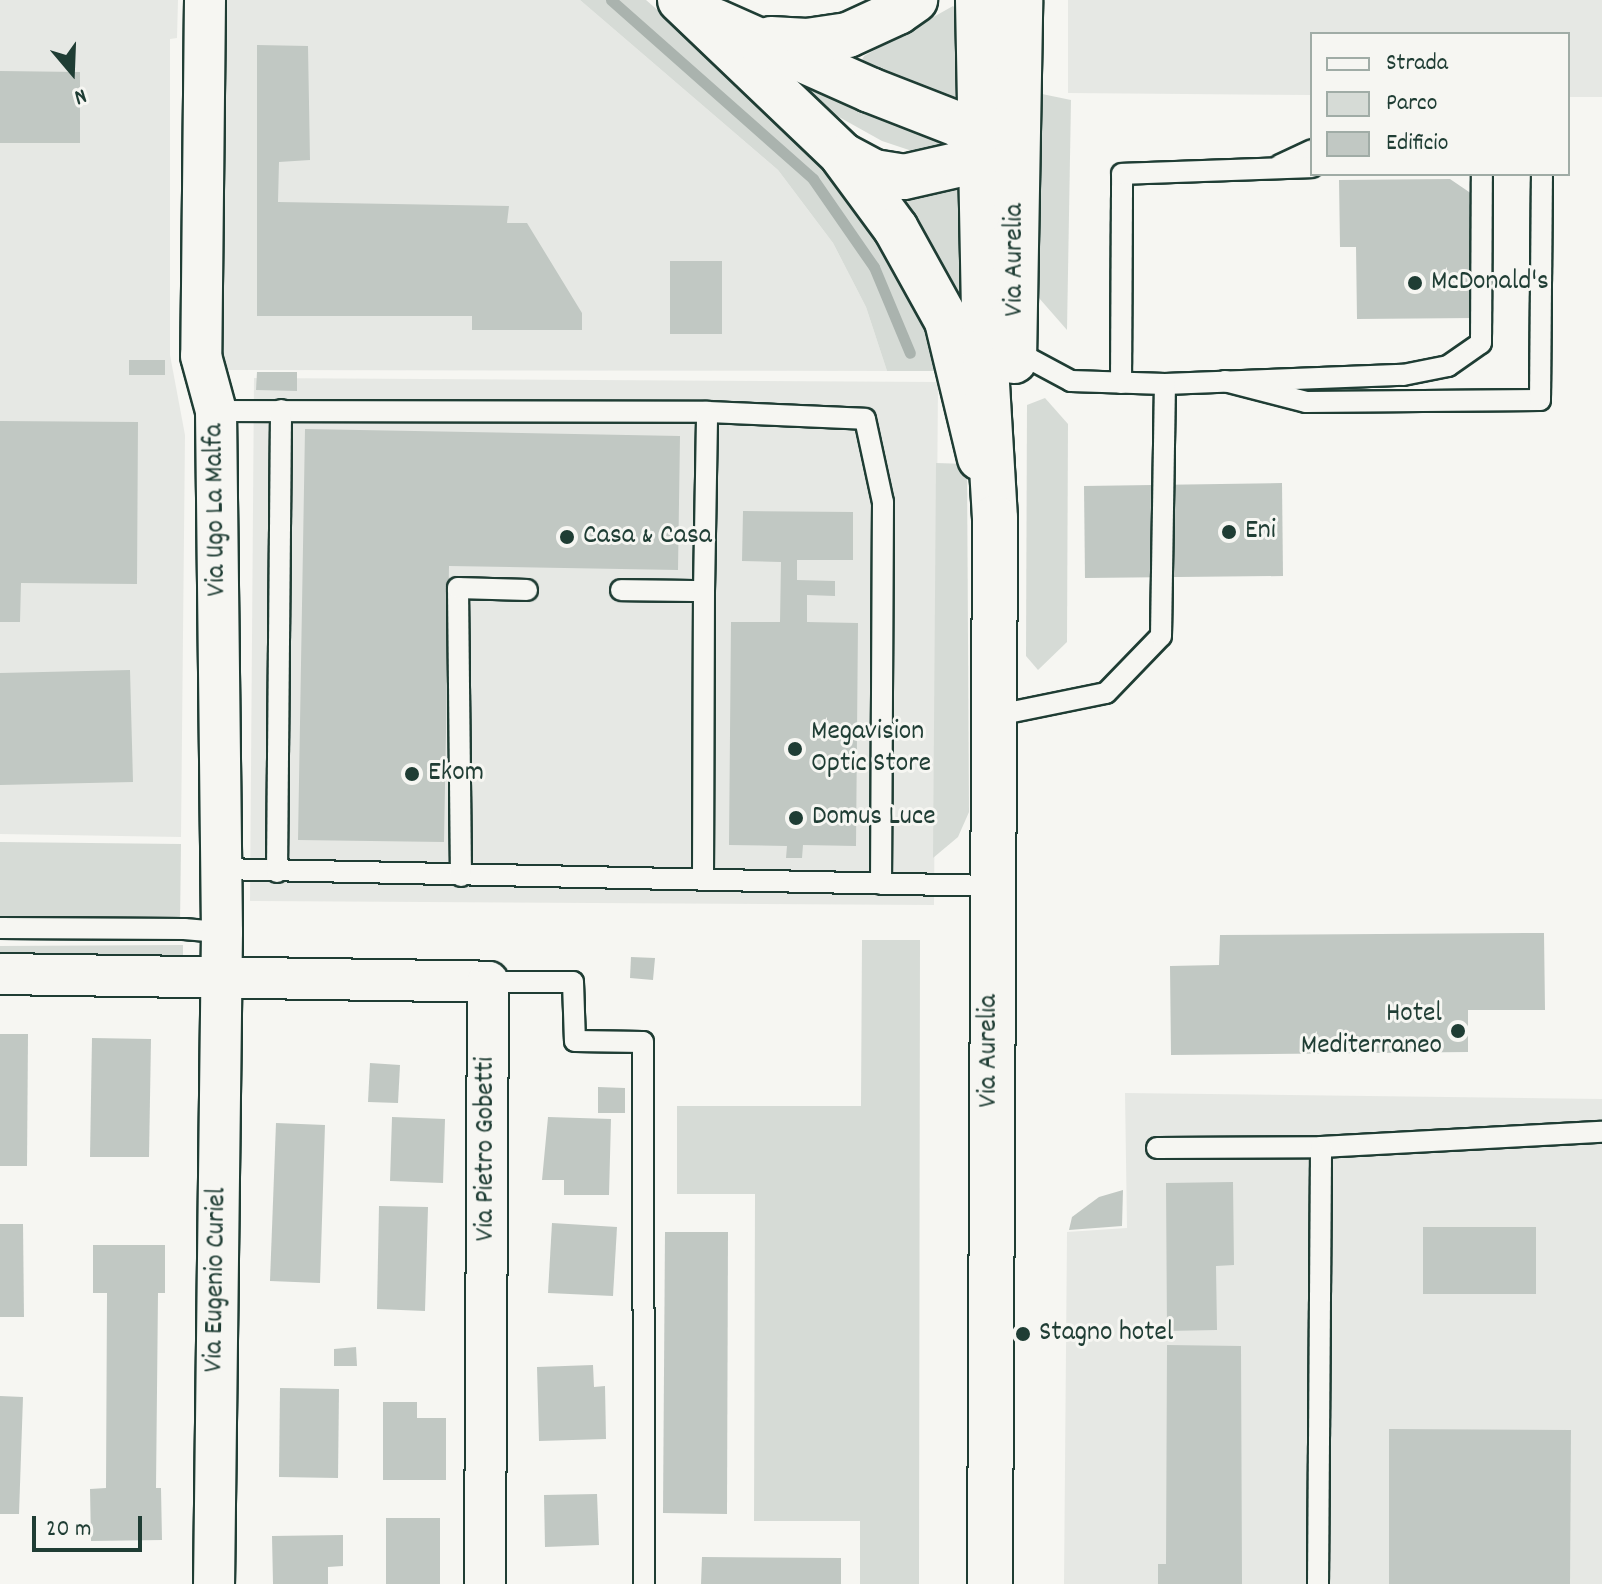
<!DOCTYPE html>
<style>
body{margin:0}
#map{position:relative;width:1602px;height:1584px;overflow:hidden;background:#f6f6f2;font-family:Dekko,sans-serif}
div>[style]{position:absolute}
.built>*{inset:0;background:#e6e8e4}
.green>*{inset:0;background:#d6dbd6}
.stream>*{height:11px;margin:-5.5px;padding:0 5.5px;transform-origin:5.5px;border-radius:5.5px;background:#aab3ae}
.building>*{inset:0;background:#c1c8c3}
.roads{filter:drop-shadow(2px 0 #1f3d34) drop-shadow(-2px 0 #1f3d34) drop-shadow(0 2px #1f3d34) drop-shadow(0 -2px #1f3d34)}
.lane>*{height:20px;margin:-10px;padding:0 10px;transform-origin:10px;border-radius:10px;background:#f6f6f2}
.street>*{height:40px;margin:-20px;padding:0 20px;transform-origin:20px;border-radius:20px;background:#f6f6f2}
.secondary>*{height:44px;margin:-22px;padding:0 22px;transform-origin:22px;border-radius:22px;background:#f6f6f2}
.primary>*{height:44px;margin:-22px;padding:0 22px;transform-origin:22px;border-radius:22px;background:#f6f6f2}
.dots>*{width:22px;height:22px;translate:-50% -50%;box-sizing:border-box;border:4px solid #f6f6f2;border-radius:50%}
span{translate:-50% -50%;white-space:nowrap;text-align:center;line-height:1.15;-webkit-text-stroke:6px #f6f6f2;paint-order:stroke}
.street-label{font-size:28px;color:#1f3d34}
.poi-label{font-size:28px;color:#1f3d34}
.left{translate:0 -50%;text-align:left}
.right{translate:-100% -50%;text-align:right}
.legend{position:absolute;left:1310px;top:32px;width:260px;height:144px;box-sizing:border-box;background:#f6f6f2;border:2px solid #a0aca6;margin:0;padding:10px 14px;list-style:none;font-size:24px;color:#1f3d34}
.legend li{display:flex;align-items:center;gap:16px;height:40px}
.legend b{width:40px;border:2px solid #a0aca6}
.north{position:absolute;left:32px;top:32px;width:80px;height:80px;-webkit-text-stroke:6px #f6f6f2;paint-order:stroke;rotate:161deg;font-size:22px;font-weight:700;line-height:32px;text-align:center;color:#1f3d34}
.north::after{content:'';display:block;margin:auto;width:28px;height:36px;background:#1f3d34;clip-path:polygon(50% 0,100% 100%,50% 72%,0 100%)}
.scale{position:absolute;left:32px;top:1516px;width:110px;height:36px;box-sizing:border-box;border:4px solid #1f3d34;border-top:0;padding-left:10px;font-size:24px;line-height:28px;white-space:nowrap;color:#1f3d34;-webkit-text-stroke:6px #f6f6f2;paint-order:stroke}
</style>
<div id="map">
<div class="built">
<div style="clip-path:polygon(0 0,178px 0,177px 38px,170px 39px,170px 355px,185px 435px,181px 837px,0 834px)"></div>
<div style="clip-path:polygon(218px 0,580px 0,778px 170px,833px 243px,866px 307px,887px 371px,222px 370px)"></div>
<div style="clip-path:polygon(1068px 0,1602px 0,1602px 97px,1568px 97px,1568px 34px,1312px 34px,1312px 95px,1068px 93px)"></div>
<div style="clip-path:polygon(254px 378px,938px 382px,934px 905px,250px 901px)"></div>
<div style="clip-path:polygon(1125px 1093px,1602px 1099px,1602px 1584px,1064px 1584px,1067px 1232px,1127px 1228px)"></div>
</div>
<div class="green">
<div style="clip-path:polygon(580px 0,646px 0,774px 111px,835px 171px,918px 299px,943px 371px,887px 371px,866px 307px,833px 243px,778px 170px)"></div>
<div style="clip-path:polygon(953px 6px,963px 17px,961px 105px,859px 66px,864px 56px)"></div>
<div style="clip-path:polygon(792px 81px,952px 143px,918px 153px,882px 141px,796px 93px)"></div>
<div style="clip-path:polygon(1042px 94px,1071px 100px,1067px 330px,1039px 298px)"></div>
<div style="clip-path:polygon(965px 189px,960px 311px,891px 194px)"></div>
<div style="clip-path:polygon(1045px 398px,1068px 424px,1067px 642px,1038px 670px,1026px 656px,1027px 405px)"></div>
<div style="clip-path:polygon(936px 463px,967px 464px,969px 812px,958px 837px,933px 858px)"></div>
<div style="clip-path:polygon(0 842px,181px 844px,180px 922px,0 920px)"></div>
<div style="clip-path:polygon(862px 940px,920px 940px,919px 1584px,860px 1584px,860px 1521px,754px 1521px,755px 1194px,677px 1194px,677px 1106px,861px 1106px)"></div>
<div style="clip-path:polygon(183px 945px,183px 958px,0 957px,0 946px)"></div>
</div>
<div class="stream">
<div style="left:611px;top:0;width:270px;rotate:41.5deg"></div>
<div style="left:813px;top:179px;width:107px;rotate:55.3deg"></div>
<div style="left:874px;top:267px;width:93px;rotate:67.3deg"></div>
</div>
<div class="building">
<div style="clip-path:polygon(257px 45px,308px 46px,310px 160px,279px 162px,278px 202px,509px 206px,507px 223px,527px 223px,582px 313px,582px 330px,472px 330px,472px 316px,257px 316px)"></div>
<div style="clip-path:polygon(0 71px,80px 72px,80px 143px,0 143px)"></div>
<div style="clip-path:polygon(1450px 179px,1472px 194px,1474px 318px,1357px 319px,1356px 247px,1340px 247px,1339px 180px)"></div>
<div style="clip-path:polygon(670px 261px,722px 261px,722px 334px,670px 334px)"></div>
<div style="clip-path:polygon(129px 360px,165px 360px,165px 375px,129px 375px)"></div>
<div style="clip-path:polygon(257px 372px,297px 372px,297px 391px,256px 390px)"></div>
<div style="clip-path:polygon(0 421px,138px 422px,137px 584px,21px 583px,20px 622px,0 622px)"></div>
<div style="clip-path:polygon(305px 429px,680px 436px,678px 570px,449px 566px,444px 842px,298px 840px)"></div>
<div style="clip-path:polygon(1282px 483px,1283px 576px,1085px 578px,1084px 486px)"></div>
<div style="clip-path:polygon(743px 511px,853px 512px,853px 560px,797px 560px,797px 580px,835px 581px,835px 596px,807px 595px,807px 622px,858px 623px,856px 846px,803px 845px,802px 858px,786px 858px,787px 846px,729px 845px,731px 622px,780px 622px,781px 562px,742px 561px)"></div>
<div style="clip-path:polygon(130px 670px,133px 782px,0 785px,0 673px)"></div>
<div style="clip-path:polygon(1544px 933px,1545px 1010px,1468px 1010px,1468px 1052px,1171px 1055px,1170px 966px,1219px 965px,1220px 935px)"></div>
<div style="clip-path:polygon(631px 957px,655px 958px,653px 980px,630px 978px)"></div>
<div style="clip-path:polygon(0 1034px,28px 1034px,27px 1166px,0 1166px)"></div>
<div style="clip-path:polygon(92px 1038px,151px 1039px,149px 1157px,90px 1157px)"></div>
<div style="clip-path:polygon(370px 1063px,400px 1065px,398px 1103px,368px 1102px)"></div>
<div style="clip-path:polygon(598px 1087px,625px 1088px,625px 1113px,598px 1113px)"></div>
<div style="clip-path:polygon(392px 1117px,445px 1119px,443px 1183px,390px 1181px)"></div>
<div style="clip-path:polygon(548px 1117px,611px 1119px,609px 1195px,564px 1195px,564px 1180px,542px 1180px)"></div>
<div style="clip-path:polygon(276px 1123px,325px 1125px,320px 1283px,270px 1281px)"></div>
<div style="clip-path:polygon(1233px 1182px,1234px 1265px,1216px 1266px,1217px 1330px,1167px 1331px,1166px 1183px)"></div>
<div style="clip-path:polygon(1123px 1190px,1122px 1226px,1069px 1230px,1072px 1217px,1099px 1197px)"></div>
<div style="clip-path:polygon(379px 1206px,428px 1207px,425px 1311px,377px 1309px)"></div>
<div style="clip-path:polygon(552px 1223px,617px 1227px,613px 1296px,548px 1293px)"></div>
<div style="clip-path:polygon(0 1224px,23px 1224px,24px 1317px,0 1317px)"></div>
<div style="clip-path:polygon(1423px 1227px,1536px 1227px,1536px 1294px,1423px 1294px)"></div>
<div style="clip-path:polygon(665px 1232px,728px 1232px,727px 1514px,663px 1513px)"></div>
<div style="clip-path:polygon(93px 1245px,165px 1245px,165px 1293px,158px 1293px,156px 1488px,161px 1488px,162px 1540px,91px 1541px,90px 1489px,106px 1488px,107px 1293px,93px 1293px)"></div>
<div style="clip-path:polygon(1167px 1345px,1241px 1346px,1242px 1584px,1158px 1584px,1158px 1564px,1166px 1564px)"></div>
<div style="clip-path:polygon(356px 1347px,357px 1366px,334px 1366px,334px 1349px)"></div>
<div style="clip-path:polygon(593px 1365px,594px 1387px,605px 1386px,606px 1439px,539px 1441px,537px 1367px)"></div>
<div style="clip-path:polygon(280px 1388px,339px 1389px,338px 1478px,279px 1477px)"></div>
<div style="clip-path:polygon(0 1396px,23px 1397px,19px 1514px,0 1514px)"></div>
<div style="clip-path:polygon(383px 1402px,417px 1402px,417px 1418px,446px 1418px,446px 1480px,383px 1480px)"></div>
<div style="clip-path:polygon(1389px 1429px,1571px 1430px,1570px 1584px,1389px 1584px)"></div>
<div style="clip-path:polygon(597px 1494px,599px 1545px,545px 1547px,544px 1495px)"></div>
<div style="clip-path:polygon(386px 1518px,440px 1518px,440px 1584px,386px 1584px)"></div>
<div style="clip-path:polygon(343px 1535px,343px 1566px,328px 1567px,328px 1584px,273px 1584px,272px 1536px)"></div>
<div style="clip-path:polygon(702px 1557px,841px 1558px,841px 1584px,701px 1584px)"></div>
</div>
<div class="roads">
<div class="lane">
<div style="left:1280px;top:165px;width:35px;rotate:-25deg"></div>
<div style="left:1225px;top:381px;width:84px;rotate:14.5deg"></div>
<div style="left:1306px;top:402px;width:234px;rotate:-0.5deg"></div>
<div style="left:1540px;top:400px;width:226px;rotate:-89.5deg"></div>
<div style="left:1121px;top:383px;width:209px;rotate:-89.7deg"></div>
<div style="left:1122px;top:174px;width:190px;rotate:-2.1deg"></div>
<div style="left:1165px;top:384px;width:238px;rotate:-2.2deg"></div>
<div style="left:1403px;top:375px;width:46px;rotate:-11.3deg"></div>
<div style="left:1448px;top:366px;width:40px;rotate:-34.9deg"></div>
<div style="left:1481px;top:343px;width:169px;rotate:-89.7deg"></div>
<div style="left:216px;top:411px;width:491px;rotate:0.1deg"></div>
<div style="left:621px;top:590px;width:83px;rotate:0.7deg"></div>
<div style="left:704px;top:591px;width:289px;rotate:90.2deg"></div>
<div style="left:704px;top:591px;width:179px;rotate:-89deg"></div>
<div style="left:707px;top:412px;width:158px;rotate:2.5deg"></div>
<div style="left:865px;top:419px;width:85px;rotate:77.8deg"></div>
<div style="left:883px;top:502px;width:382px;rotate:90.3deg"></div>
<div style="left:993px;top:716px;width:115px;rotate:-11.5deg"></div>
<div style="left:1106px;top:693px;width:79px;rotate:-46deg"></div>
<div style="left:1161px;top:636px;width:252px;rotate:-89.1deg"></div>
<div style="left:1165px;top:384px;width:94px;rotate:-178.2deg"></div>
<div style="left:1071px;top:381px;width:64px;rotate:-151.8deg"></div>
<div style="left:220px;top:869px;width:771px;rotate:1.26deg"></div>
<div style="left:277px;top:872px;width:462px;rotate:-89.5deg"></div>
<div style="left:461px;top:876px;width:288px;rotate:-90.6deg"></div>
<div style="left:458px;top:588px;width:69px;rotate:1.7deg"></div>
<div style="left:0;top:928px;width:184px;rotate:0.3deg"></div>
<div style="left:184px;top:929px;width:38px;rotate:5deg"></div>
<div style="left:488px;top:982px;width:85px"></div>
<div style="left:573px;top:982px;width:59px;rotate:88.1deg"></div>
<div style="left:575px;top:1041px;width:68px;rotate:0.8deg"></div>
<div style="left:643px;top:1042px;width:542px;rotate:89.89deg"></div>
<div style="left:1157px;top:1148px;width:164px;rotate:-0.3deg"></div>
<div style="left:1321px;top:1147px;width:281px;rotate:-3.1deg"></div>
<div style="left:1318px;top:1584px;width:437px;rotate:-89.6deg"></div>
</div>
<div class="street">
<div style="left:205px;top:0;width:356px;rotate:90.6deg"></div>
<div style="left:201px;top:356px;width:57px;rotate:74.7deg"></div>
<div style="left:216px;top:411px;width:521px;rotate:89.34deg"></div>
<div style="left:222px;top:932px;width:652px;rotate:90.7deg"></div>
<div style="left:0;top:974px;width:488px;rotate:0.9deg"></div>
<div style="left:488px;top:982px;width:602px;rotate:90.29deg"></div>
</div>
<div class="secondary">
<div style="left:680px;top:0;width:224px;rotate:43.7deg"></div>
<div style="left:842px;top:155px;width:36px;rotate:28deg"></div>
<div style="left:874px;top:172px;width:30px;rotate:9deg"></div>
<div style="left:904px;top:177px;width:63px;rotate:-12.9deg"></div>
<div style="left:965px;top:163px;width:51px;rotate:-51.3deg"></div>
<div style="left:715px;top:21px;width:170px;rotate:24deg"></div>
<div style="left:870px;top:90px;width:97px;rotate:21.3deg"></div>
<div style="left:960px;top:125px;width:56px;rotate:47.2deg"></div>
<div style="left:771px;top:39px;width:36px;rotate:3deg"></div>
<div style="left:807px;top:41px;width:41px;rotate:-8.3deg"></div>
<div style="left:848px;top:35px;width:55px;rotate:-24.7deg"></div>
<div style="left:898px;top:12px;width:21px;rotate:-35deg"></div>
<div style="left:843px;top:157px;width:89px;rotate:53.6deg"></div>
<div style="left:896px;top:229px;width:105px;rotate:61deg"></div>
<div style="left:947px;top:321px;width:141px;rotate:76.5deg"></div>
</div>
<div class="primary">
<div style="left:978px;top:0;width:350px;rotate:88.9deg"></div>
<div style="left:985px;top:350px;width:168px;rotate:86.6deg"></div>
<div style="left:995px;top:518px;width:1066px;rotate:90.27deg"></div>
<div style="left:1014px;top:361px;width:361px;rotate:-89deg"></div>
</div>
</div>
<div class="dots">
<div style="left:1415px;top:283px;background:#1f3d34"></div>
<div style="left:1229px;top:532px;background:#1f3d34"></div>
<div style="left:567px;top:537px;background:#1f3d34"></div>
<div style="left:795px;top:749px;background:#1f3d34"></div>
<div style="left:412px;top:774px;background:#1f3d34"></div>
<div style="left:796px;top:818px;background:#1f3d34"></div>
<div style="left:1458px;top:1031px;background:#1f3d34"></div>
<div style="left:1023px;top:1334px;background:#1f3d34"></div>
</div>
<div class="street-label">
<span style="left:1016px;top:260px;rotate:-90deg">Via Aurelia</span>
<span style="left:217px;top:510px;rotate:-91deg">Via Ugo La Malfa</span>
<span style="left:990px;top:1051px;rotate:-90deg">Via Aurelia</span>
<span style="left:487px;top:1149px;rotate:-90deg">Via Pietro Gobetti</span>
<span style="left:217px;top:1280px;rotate:-89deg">Via Eugenio Curiel</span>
</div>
<div class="poi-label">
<span class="left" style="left:1431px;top:283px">McDonald's</span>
<span class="left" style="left:1245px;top:532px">Eni</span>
<span class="left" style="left:583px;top:537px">Casa &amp; Casa</span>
<span class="left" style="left:811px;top:749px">Megavision<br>Optic Store</span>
<span class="left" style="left:428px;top:774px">Ekom</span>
<span class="left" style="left:812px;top:818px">Domus Luce</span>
<span class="right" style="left:1442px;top:1031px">Hotel<br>Mediterraneo</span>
<span class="left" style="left:1039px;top:1334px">Stagno hotel</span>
</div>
<ul class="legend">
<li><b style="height:10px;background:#f6f6f2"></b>Strada</li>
<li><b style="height:22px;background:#d6dbd6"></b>Parco</li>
<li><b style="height:22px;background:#c1c8c3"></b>Edificio</li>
</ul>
<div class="north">N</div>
<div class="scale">20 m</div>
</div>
